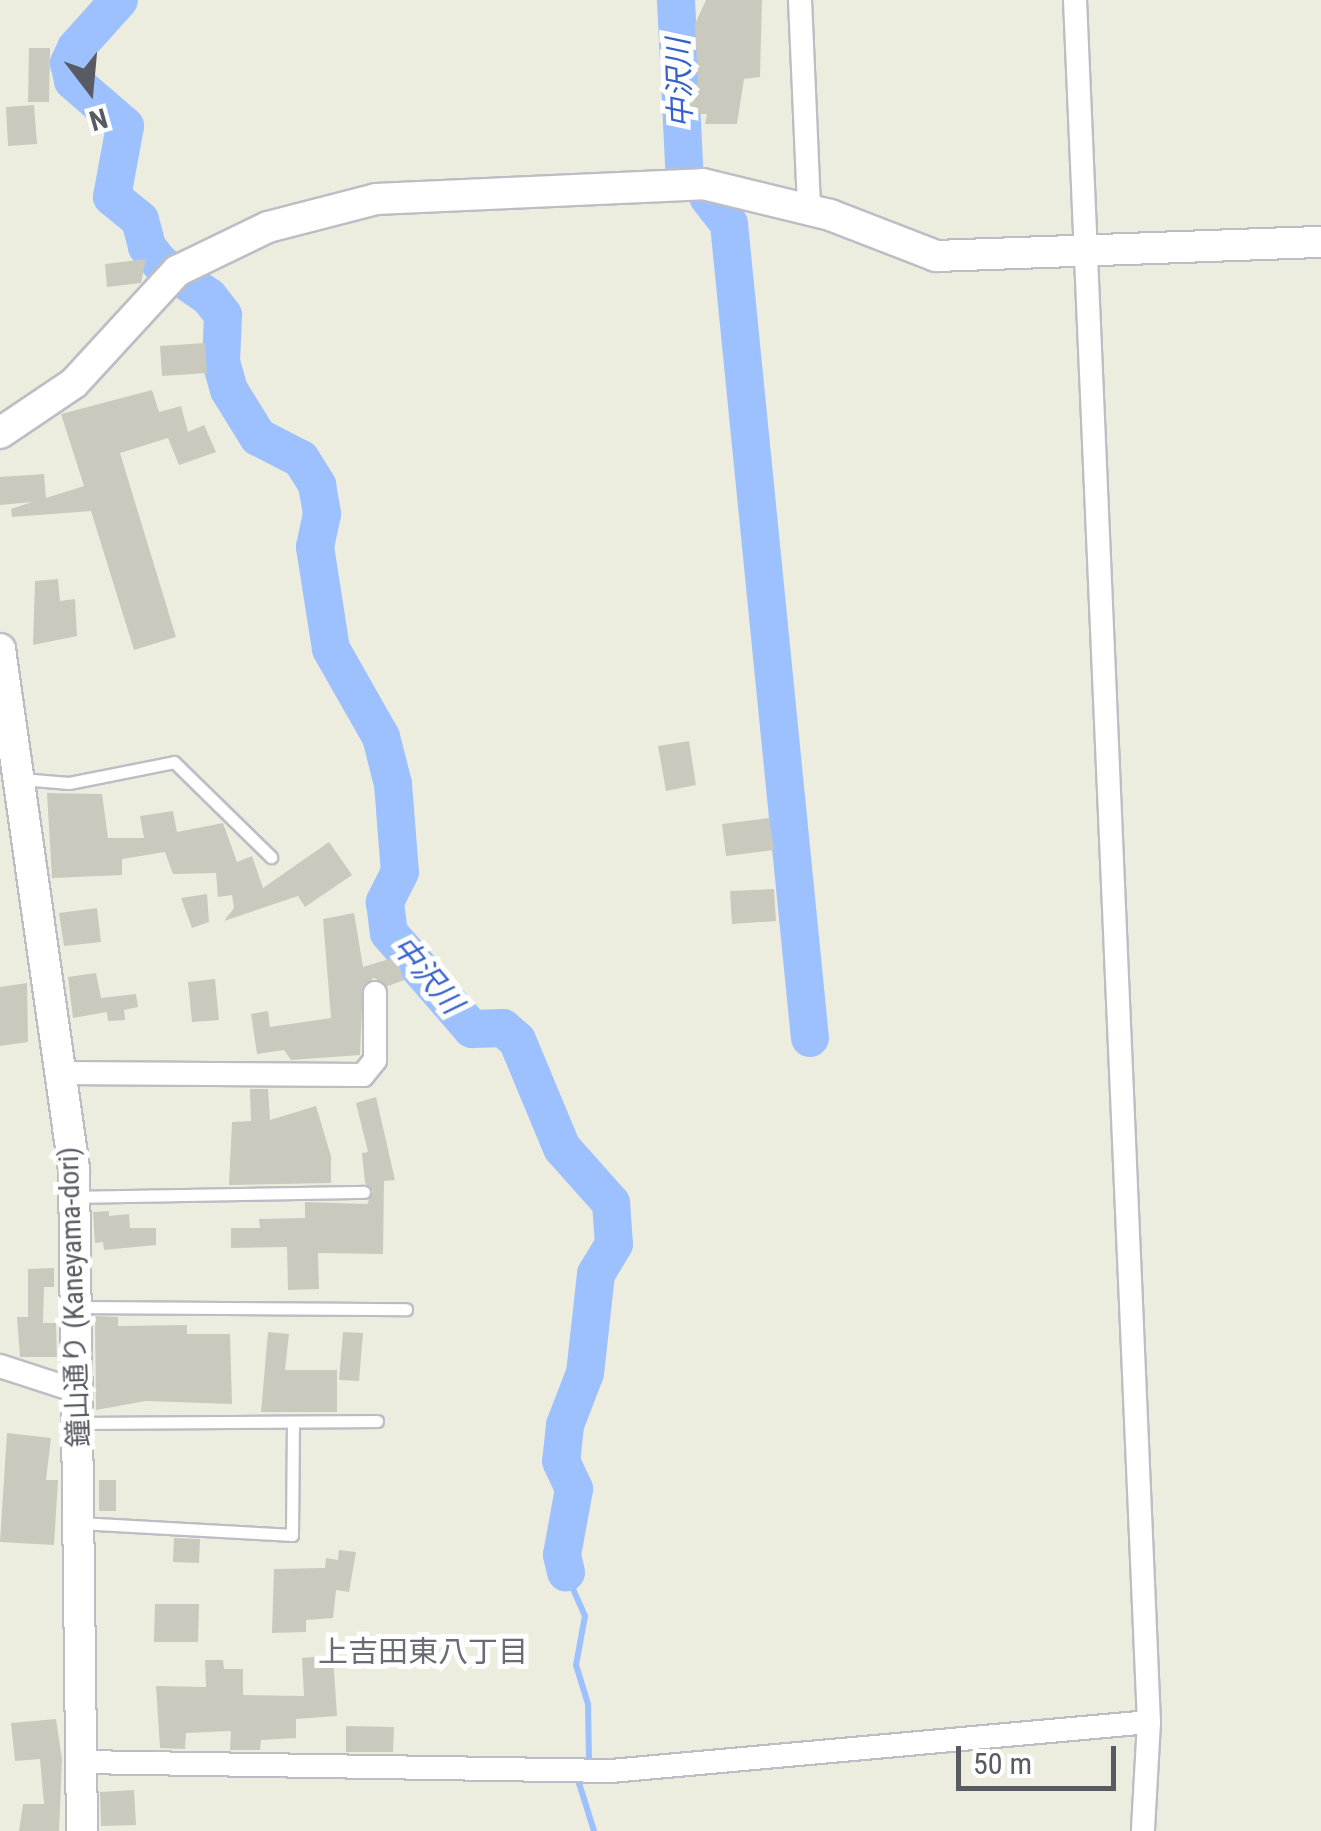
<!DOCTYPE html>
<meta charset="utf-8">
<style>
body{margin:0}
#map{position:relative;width:1321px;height:1831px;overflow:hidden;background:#ededdf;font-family:"Roboto Condensed","Noto Sans JP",sans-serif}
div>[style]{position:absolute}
.stream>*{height:6px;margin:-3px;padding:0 3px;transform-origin:3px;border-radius:3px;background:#9dc0ff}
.river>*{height:38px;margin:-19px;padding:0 19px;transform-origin:19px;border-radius:19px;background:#9dc0ff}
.building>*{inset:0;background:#cac9be}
.roads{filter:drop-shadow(2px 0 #bdbec5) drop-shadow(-2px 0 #bdbec5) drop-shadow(0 2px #bdbec5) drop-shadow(0 -2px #bdbec5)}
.lane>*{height:11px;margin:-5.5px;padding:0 5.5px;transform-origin:5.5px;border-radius:5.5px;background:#fff}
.street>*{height:22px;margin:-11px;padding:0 11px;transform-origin:11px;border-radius:11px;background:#fff}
.secondary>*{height:30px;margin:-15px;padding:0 15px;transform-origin:15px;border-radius:15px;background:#fff}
span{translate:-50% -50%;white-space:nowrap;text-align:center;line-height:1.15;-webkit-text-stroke:10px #fff;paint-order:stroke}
.street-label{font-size:28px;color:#585b62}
.water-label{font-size:30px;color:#3660cc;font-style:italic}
.neighbourhood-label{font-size:30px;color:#696c74}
.north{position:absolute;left:40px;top:40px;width:100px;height:100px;-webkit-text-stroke:8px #fff;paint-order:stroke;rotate:164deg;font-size:28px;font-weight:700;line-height:40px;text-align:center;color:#585b62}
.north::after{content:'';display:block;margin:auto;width:35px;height:45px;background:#585b62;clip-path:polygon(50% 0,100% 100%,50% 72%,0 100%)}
.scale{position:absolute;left:956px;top:1746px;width:160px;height:45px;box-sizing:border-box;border:5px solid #585b62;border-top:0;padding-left:12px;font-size:30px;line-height:35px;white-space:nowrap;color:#585b62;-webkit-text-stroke:8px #fff;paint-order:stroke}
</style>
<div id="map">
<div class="stream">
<div style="left:566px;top:1573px;width:47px;rotate:66.2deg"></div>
<div style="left:585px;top:1616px;width:50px;rotate:100.4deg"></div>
<div style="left:576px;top:1665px;width:41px;rotate:72.9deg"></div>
<div style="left:588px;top:1704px;width:60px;rotate:89deg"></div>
<div style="left:583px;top:1775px;width:9px;rotate:117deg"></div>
<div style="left:579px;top:1783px;width:50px;rotate:72.6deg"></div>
</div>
<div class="river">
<div style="left:119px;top:0;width:64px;rotate:131.9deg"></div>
<div style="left:76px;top:48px;width:17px;rotate:115deg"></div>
<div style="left:69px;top:63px;width:18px;rotate:77deg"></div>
<div style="left:73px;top:81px;width:69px;rotate:40.9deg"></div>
<div style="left:125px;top:126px;width:72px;rotate:100.4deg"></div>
<div style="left:112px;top:197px;width:36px;rotate:39deg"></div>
<div style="left:140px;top:220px;width:28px;rotate:75deg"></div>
<div style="left:147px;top:247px;width:22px;rotate:51deg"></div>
<div style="left:161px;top:264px;width:58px;rotate:34.5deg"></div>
<div style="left:209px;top:297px;width:23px;rotate:52deg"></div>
<div style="left:223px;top:315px;width:47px;rotate:92.4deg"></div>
<div style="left:221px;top:362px;width:29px;rotate:74deg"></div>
<div style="left:229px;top:390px;width:55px;rotate:58.3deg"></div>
<div style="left:258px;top:437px;width:48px;rotate:27.1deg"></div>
<div style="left:301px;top:459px;width:31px;rotate:58deg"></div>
<div style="left:317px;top:485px;width:29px;rotate:80deg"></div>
<div style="left:322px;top:514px;width:34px;rotate:102deg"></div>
<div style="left:315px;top:547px;width:103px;rotate:81.1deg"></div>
<div style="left:331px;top:649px;width:101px;rotate:60.4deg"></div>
<div style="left:381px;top:737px;width:49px;rotate:75.7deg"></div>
<div style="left:393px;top:784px;width:88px;rotate:85.5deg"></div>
<div style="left:400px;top:872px;width:34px;rotate:117deg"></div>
<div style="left:385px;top:902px;width:31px;rotate:83deg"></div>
<div style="left:389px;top:933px;width:127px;rotate:49.2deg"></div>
<div style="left:472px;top:1029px;width:31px;rotate:-2deg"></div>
<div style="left:503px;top:1028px;width:18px;rotate:41deg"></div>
<div style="left:517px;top:1040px;width:117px;rotate:67.4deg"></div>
<div style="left:562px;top:1148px;width:74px;rotate:48.3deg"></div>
<div style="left:611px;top:1203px;width:41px;rotate:85.8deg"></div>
<div style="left:614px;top:1244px;width:35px;rotate:121deg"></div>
<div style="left:596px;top:1274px;width:100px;rotate:96.3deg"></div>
<div style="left:585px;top:1373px;width:56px;rotate:111deg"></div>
<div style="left:565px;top:1425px;width:36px;rotate:96deg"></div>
<div style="left:561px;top:1461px;width:31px;rotate:65deg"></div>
<div style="left:574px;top:1489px;width:67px;rotate:100.3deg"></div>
<div style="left:562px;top:1555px;width:18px;rotate:77deg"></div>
<div style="left:676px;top:0;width:166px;rotate:87.2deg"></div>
<div style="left:708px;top:197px;width:34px;rotate:52deg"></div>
<div style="left:729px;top:224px;width:818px;rotate:84.32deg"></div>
</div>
<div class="building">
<div style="clip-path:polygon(706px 0,762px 0,760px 77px,744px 79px,737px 124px,705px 124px,707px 114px,689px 114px,688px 84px,698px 84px,695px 24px)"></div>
<div style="clip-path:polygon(29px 48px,50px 48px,49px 102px,28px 102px)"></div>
<div style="clip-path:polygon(34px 105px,37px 144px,8px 146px,6px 107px)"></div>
<div style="clip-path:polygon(146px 259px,141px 283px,107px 287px,105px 264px)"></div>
<div style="clip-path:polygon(205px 343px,207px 373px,162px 376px,160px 346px)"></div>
<div style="clip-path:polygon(152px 390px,159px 412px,181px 406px,188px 432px,204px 425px,216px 452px,179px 465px,168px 438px,120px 453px,176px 637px,134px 650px,91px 511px,12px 517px,11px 509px,32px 502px,0 505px,0 477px,44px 474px,46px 498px,84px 486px,61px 414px)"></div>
<div style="clip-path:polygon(58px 579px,60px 601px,75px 599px,77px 636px,33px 645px,35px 581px)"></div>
<div style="clip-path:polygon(689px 741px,696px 785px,666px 791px,658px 746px)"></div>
<div style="clip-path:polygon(47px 793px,102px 794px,108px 838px,144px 838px,140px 816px,173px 811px,177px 832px,223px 823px,237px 862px,252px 856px,263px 888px,329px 842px,352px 875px,305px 907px,298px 896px,224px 921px,234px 908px,232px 895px,218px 897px,216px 873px,173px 874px,165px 852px,122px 859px,122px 875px,52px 878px)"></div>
<div style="clip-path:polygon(769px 818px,774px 850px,726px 856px,722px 824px)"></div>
<div style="clip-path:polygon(774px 889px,776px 921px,732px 924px,730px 891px)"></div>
<div style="clip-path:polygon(207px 894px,209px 922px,192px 928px,181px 898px)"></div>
<div style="clip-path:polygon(97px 908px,101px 942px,64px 946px,59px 913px)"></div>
<div style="clip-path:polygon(354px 913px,363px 967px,396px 957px,404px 980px,388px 986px,374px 978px,363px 985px,360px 1055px,291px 1060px,284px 1050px,257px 1054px,251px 1014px,268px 1011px,270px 1027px,331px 1018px,323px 919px)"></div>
<div style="clip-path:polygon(96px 973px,101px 998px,136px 994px,138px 1007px,124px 1010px,125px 1020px,108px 1021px,107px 1012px,73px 1018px,68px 977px)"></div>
<div style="clip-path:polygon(215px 979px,219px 1020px,192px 1022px,188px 982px)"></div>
<div style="clip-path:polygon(27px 983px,28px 1042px,0 1046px,0 987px)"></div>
<div style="clip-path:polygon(250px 1089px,268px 1089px,270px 1120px,316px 1106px,331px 1156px,331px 1183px,229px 1185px,232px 1122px,251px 1121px)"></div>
<div style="clip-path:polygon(376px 1097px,395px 1180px,384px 1181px,383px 1254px,318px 1253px,319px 1289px,288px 1290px,287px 1247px,231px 1248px,231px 1228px,260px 1228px,259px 1219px,305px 1218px,305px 1202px,367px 1204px,373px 1191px,365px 1183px,362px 1153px,368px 1152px,356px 1103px)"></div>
<div style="clip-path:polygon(109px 1211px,109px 1216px,129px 1214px,130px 1228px,156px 1228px,156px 1245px,104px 1250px,103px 1242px,95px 1243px,93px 1212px)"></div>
<div style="clip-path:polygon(54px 1268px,54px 1287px,44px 1287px,43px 1323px,56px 1323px,57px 1357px,20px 1357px,17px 1317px,28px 1317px,28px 1269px)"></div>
<div style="clip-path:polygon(95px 1316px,118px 1317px,118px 1326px,187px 1325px,187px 1334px,230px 1334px,232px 1404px,146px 1401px,96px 1410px)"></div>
<div style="clip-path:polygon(268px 1332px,289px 1334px,285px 1370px,337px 1370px,337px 1412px,261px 1412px)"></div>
<div style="clip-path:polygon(343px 1332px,363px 1333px,359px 1381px,339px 1380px)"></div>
<div style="clip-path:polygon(7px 1433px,51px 1438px,46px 1480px,58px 1480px,54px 1545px,0 1542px)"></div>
<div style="clip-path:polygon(99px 1480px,116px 1480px,116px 1511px,99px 1511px)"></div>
<div style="clip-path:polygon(174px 1538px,200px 1539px,199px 1563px,173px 1562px)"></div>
<div style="clip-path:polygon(339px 1550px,356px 1552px,349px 1592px,336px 1590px,333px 1618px,306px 1620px,306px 1632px,272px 1633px,274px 1569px,325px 1568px,326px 1558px,338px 1560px)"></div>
<div style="clip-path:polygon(155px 1604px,199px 1604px,198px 1642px,154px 1642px)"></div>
<div style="clip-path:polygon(333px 1655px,337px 1716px,296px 1719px,296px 1738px,261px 1740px,260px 1750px,230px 1750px,231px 1731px,186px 1733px,185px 1749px,160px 1748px,156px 1686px,206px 1687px,205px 1660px,223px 1660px,224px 1669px,243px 1669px,243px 1695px,304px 1696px,302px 1658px)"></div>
<div style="clip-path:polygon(56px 1719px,62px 1759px,59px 1831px,19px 1831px,23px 1804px,44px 1804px,40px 1759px,15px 1761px,11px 1723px)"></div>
<div style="clip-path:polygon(346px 1726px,394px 1727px,393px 1752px,346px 1752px)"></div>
<div style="clip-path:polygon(134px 1790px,136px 1825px,101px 1826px,100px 1792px)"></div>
</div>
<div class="roads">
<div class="lane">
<div style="left:21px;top:779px;width:48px;rotate:4.8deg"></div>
<div style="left:69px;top:783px;width:107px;rotate:-11.3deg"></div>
<div style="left:174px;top:762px;width:136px;rotate:44.4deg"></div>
<div style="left:75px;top:1197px;width:289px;rotate:-1deg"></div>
<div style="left:80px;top:1307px;width:326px;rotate:0.4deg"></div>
<div style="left:81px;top:1423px;width:296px;rotate:-0.4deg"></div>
<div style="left:80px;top:1523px;width:212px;rotate:3.2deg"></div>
<div style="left:292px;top:1535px;width:113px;rotate:-89.5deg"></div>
</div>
<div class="street">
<div style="left:800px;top:0;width:210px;rotate:87.5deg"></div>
<div style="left:1075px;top:0;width:1724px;rotate:87.54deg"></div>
<div style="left:1149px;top:1722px;width:109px;rotate:93.2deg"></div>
<div style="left:61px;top:1073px;width:302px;rotate:0.4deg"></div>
<div style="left:363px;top:1075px;width:19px;rotate:-51deg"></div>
<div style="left:375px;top:1060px;width:67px;rotate:-90deg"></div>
<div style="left:0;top:1366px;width:81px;rotate:18deg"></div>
<div style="left:81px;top:1762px;width:530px;rotate:0.97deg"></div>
<div style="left:611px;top:1771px;width:540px;rotate:-5.2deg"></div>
</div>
<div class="secondary">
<div style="left:0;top:433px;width:89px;rotate:-34deg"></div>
<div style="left:74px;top:383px;width:152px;rotate:-47.4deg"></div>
<div style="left:177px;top:271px;width:101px;rotate:-25.8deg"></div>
<div style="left:268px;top:227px;width:112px;rotate:-14.5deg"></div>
<div style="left:376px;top:199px;width:327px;rotate:-2.6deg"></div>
<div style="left:703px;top:184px;width:131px;rotate:13.7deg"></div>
<div style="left:830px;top:215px;width:114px;rotate:21.1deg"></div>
<div style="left:936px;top:256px;width:385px;rotate:-2.1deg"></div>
<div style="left:0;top:649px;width:525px;rotate:81.9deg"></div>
<div style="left:74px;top:1169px;width:662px;rotate:89.31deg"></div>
</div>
</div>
<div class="street-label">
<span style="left:74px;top:1297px;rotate:-92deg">鐘山通り (Kaneyama-dori)</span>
</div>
<div class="water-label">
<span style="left:680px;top:83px;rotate:-92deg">中沢川</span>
<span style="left:427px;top:975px;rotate:50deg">中沢川</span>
</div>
<div class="neighbourhood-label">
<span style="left:423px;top:1652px">上吉田東八丁目</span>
</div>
<div class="north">N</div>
<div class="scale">50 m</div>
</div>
